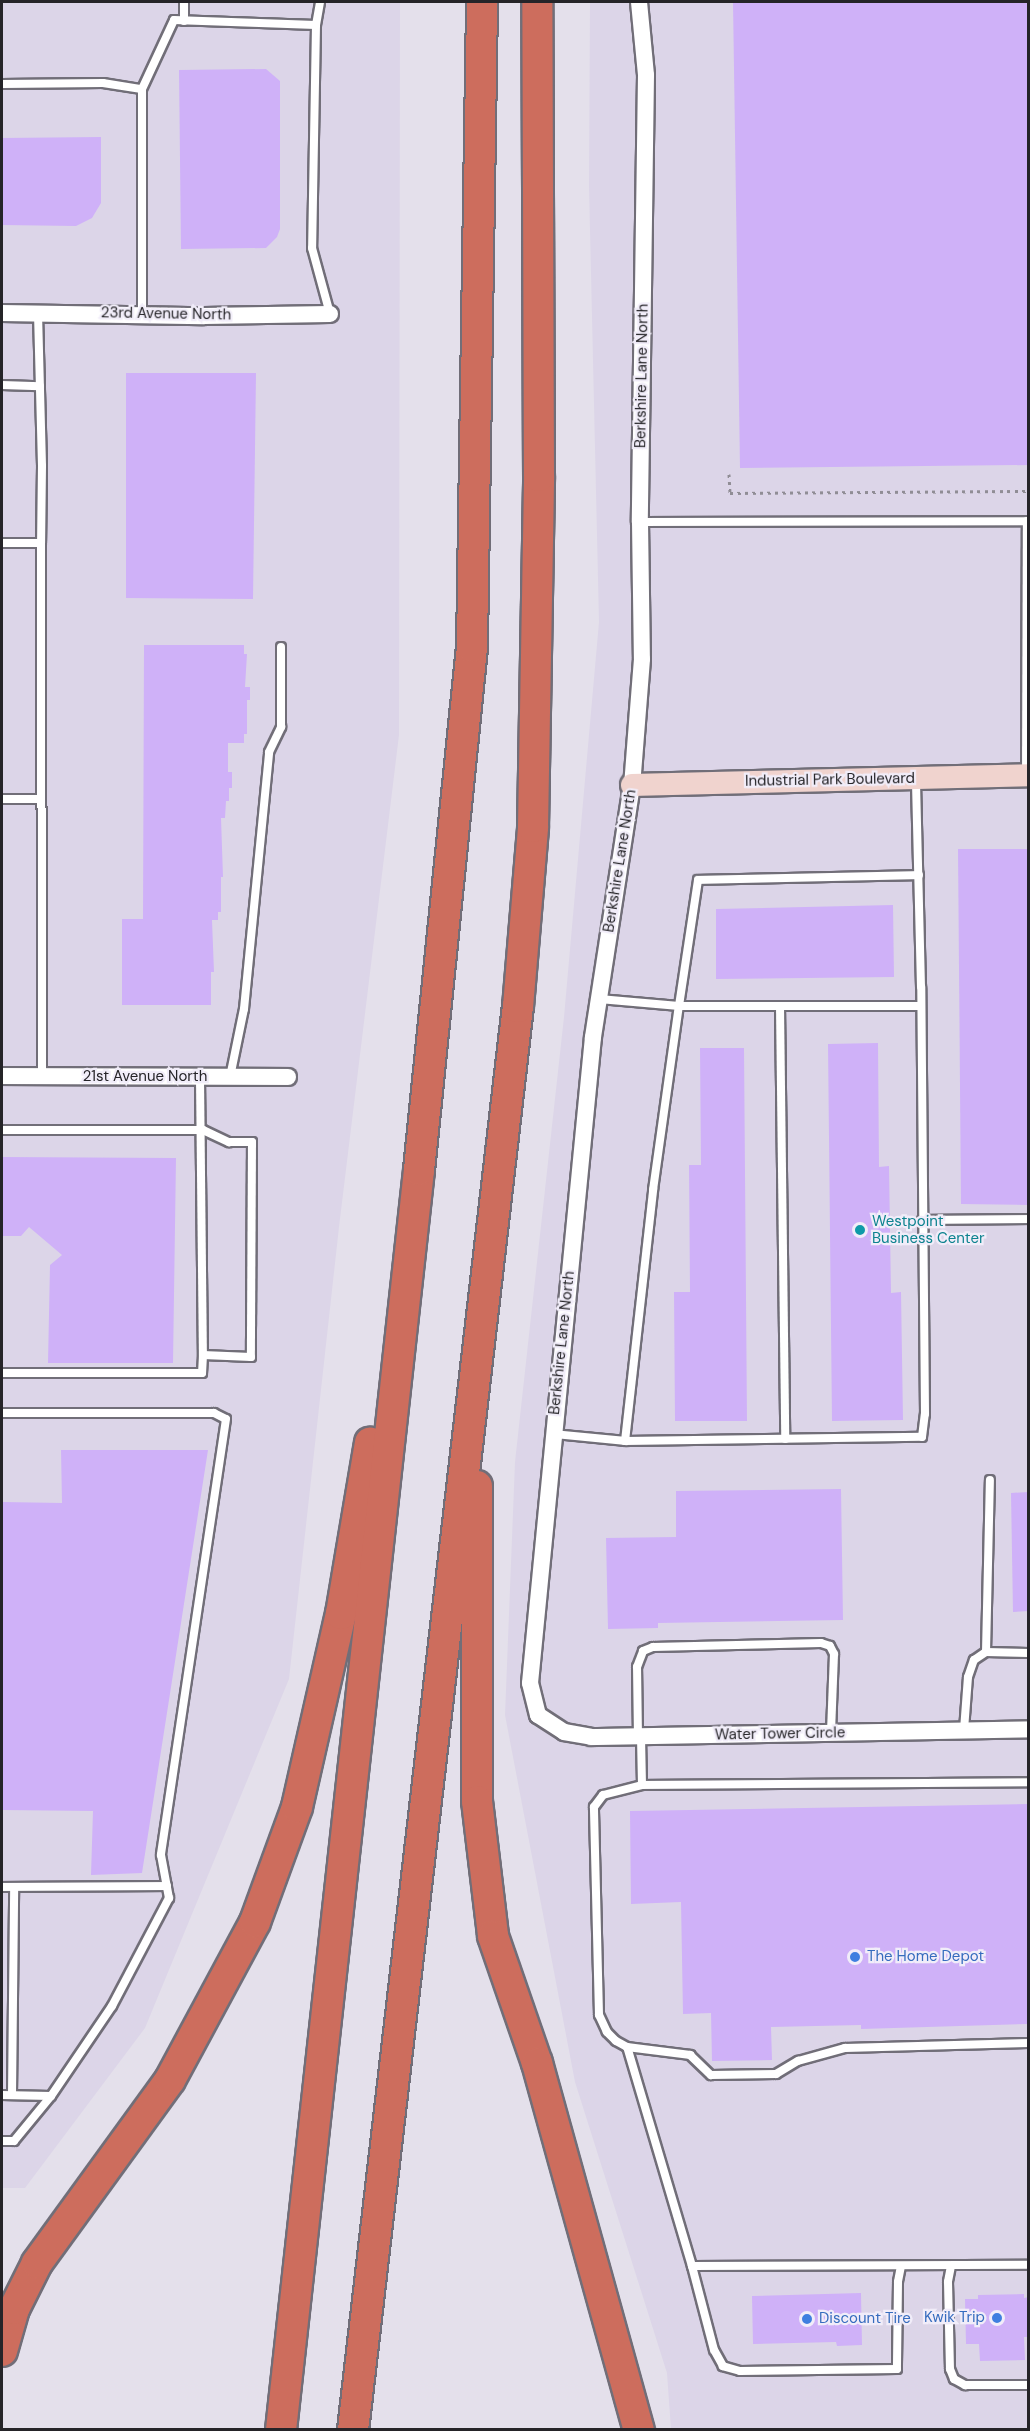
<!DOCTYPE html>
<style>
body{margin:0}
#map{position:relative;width:1030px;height:2431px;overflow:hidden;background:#e4e0eb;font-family:"DM Sans",sans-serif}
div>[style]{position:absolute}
.built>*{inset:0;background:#dcd5e8}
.building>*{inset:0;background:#cfb1f8}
.path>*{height:3px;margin-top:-1.5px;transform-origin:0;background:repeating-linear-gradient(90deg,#908d95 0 3px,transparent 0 7.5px)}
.roads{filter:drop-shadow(2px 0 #716e78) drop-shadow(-2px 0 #716e78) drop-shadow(0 2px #716e78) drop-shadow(0 -2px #716e78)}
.lane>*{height:8px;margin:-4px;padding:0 4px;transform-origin:4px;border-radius:4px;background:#fff}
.street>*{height:16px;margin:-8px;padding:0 8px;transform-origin:8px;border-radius:8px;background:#fff}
.secondary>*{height:22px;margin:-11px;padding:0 11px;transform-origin:11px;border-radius:11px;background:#f0d3ce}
.highway>*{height:30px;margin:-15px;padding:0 15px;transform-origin:15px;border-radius:15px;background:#cd6d5d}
.dots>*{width:16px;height:16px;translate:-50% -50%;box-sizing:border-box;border:3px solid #f1edf9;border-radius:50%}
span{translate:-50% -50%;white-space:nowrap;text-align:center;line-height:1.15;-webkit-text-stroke:4.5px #f1edf9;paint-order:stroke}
.street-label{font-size:15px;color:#252428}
.culture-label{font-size:15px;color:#0d838f}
.left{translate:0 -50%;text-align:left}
.shop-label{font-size:15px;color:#366cbe}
.right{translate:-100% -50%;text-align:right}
.frame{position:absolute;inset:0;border:3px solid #252428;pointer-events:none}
</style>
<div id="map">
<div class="built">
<div style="clip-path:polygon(2px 2px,400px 2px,399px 735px,339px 1227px,289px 1679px,145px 2028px,25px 2188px,2px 2188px)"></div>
<div style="clip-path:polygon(590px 2px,1028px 2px,1028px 2429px,671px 2429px,667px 2373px,575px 2082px,505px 1715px,515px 1462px,564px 1017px,599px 622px,589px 186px)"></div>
</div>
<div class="building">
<div style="clip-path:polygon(733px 2px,1029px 2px,1029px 465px,740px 468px)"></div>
<div style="clip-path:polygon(266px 69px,280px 81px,280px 229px,277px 237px,266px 248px,181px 249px,179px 70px)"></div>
<div style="clip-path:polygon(101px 137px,101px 203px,92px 218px,76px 226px,2px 225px,2px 138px)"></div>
<div style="clip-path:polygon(126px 373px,256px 373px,253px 599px,126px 598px)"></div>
<div style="clip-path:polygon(144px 645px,244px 645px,244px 654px,247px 654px,245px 687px,250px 687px,250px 700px,247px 700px,247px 734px,244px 734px,244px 743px,228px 743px,228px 772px,232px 772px,232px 788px,229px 788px,229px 801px,226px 801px,225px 818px,221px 818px,223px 877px,221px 877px,221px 912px,218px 912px,218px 920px,212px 920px,214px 972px,211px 972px,211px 1005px,122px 1005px,122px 919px,143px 919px)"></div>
<div style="clip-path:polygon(958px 849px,1029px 849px,1029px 1205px,961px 1204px)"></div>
<div style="clip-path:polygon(893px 905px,894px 977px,716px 979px,716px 909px)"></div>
<div style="clip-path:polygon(878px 1043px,879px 1167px,889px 1166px,891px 1293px,901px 1292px,903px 1420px,832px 1421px,828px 1044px)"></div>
<div style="clip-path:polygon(700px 1048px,744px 1048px,747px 1421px,675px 1421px,674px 1292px,690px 1292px,689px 1165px,701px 1165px)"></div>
<div style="clip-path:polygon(2px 1157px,176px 1158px,173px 1363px,48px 1363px,50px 1265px,62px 1255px,29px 1227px,21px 1236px,2px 1236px)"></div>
<div style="clip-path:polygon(61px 1450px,208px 1450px,142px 1873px,91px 1875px,93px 1811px,2px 1810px,2px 1502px,62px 1503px)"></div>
<div style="clip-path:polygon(841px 1489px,843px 1620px,658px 1623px,658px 1628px,608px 1629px,606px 1538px,676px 1537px,676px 1491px)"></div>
<div style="clip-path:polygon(1029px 1492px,1029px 1611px,1013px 1612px,1011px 1493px)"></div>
<div style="clip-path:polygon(1029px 1804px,1027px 2024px,861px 2029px,861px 2025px,771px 2027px,772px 2060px,712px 2061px,711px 2013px,683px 2014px,681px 1902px,631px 1904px,630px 1811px)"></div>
<div style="clip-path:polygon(861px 2293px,862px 2345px,837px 2346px,836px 2342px,753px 2344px,752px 2296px)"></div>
<div style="clip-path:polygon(1024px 2294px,1024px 2298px,1029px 2297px,1029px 2337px,1024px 2337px,1025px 2360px,980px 2361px,979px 2344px,966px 2344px,965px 2299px,978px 2299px,978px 2295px)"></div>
</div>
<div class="path">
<div style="left:729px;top:474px;width:19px;rotate:87deg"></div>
<div style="left:730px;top:493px;width:298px;rotate:-0.4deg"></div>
</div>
<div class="roads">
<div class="lane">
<div style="left:184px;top:2px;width:19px;rotate:90deg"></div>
<div style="left:316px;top:25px;width:223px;rotate:91deg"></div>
<div style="left:312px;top:248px;width:68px;rotate:74.7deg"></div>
<div style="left:2px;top:84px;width:101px;rotate:-0.6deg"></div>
<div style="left:103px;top:83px;width:39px;rotate:9deg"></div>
<div style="left:38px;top:313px;width:153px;rotate:88.5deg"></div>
<div style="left:42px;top:466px;width:77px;rotate:90.7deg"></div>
<div style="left:142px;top:314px;width:225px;rotate:-90deg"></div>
<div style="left:142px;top:89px;width:76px;rotate:-65.1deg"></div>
<div style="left:174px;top:20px;width:142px;rotate:2deg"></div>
<div style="left:316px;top:25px;width:23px;rotate:-80deg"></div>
<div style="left:2px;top:385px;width:38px;rotate:2deg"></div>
<div style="left:640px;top:522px;width:388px;rotate:-0.1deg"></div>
<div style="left:2px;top:543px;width:39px"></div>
<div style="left:41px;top:543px;width:533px;rotate:89.89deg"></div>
<div style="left:1026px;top:773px;width:252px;rotate:-89.8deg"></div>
<div style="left:2px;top:799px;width:39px"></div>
<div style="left:919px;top:875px;width:221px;rotate:178.7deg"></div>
<div style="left:698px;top:880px;width:127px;rotate:98.6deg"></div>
<div style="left:679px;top:1006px;width:242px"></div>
<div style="left:780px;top:1006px;width:433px;rotate:89.3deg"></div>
<div style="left:230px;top:1077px;width:69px;rotate:-78.4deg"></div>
<div style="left:244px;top:1009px;width:258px;rotate:-84.4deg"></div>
<div style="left:269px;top:752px;width:28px;rotate:-64deg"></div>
<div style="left:281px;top:727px;width:80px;rotate:-90deg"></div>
<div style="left:200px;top:1078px;width:277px;rotate:89.4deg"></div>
<div style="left:2px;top:1130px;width:201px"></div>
<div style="left:203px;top:1130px;width:29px;rotate:25deg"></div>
<div style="left:229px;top:1142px;width:23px"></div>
<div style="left:252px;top:1142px;width:215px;rotate:90.3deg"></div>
<div style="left:251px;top:1357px;width:48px;rotate:-177.6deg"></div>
<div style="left:203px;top:1355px;width:18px;rotate:93deg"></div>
<div style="left:202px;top:1373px;width:200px;rotate:180deg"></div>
<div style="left:922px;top:1220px;width:106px;rotate:-0.5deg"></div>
<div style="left:2px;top:1413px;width:212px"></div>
<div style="left:214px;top:1413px;width:13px;rotate:27deg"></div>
<div style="left:226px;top:1419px;width:441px;rotate:98.5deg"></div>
<div style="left:161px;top:1855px;width:44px;rotate:79.5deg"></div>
<div style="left:169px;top:1898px;width:122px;rotate:117.8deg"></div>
<div style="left:112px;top:2006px;width:109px;rotate:124.1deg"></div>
<div style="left:51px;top:2096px;width:49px;rotate:-178.8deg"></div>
<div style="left:554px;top:1434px;width:71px;rotate:5.6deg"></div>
<div style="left:625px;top:1441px;width:253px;rotate:-83.6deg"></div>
<div style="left:653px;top:1190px;width:186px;rotate:-82deg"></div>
<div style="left:679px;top:1006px;width:80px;rotate:-175deg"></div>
<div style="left:625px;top:1441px;width:297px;rotate:-0.8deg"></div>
<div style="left:922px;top:1437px;width:23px;rotate:-83deg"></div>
<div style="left:925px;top:1414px;width:427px;rotate:-90.5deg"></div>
<div style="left:921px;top:987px;width:207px;rotate:-91.4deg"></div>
<div style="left:986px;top:1652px;width:172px;rotate:-88.7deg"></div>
<div style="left:964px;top:1730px;width:53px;rotate:-85.7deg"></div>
<div style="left:968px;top:1677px;width:18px;rotate:-71deg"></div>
<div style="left:974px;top:1660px;width:14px;rotate:-34deg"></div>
<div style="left:986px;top:1652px;width:42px;rotate:1.4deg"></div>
<div style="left:638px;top:1737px;width:70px;rotate:-90.8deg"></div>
<div style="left:637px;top:1667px;width:17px;rotate:-69deg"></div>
<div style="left:643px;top:1651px;width:11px;rotate:-22deg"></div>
<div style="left:653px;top:1647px;width:168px;rotate:-1.4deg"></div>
<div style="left:821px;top:1643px;width:9px;rotate:18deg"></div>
<div style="left:830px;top:1646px;width:9px;rotate:63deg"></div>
<div style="left:834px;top:1654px;width:79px;rotate:92.2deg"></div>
<div style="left:641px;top:1737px;width:48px;rotate:88.8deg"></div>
<div style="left:2px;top:1887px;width:165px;rotate:-0.3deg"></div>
<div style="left:627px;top:2047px;width:64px;rotate:7.2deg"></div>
<div style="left:690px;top:2055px;width:29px;rotate:44deg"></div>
<div style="left:711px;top:2075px;width:65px;rotate:-0.9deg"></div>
<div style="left:776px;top:2074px;width:26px;rotate:-31deg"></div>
<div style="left:798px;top:2061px;width:49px;rotate:-15.5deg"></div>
<div style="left:845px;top:2048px;width:183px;rotate:-1.6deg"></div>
<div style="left:12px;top:2095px;width:208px;rotate:-89.4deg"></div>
<div style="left:2px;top:2141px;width:12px"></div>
<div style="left:14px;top:2141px;width:58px;rotate:-50.6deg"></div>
<div style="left:692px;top:2266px;width:336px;rotate:-0.2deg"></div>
<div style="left:901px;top:2266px;width:16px;rotate:101deg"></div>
<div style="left:898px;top:2282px;width:87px;rotate:90.7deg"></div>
<div style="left:897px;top:2369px;width:157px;rotate:179.3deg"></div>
<div style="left:740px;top:2371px;width:18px;rotate:-164deg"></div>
<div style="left:723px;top:2366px;width:18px;rotate:-119deg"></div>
<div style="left:714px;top:2350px;width:87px;rotate:-104.7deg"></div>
<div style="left:692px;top:2266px;width:228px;rotate:-106.5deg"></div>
<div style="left:627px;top:2047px;width:13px;rotate:-151deg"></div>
<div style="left:616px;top:2041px;width:13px;rotate:-135deg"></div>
<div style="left:607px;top:2032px;width:19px;rotate:-115deg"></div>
<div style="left:599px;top:2015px;width:208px;rotate:-91.4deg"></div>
<div style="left:594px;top:1807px;width:15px;rotate:-53deg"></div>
<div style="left:603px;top:1795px;width:40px;rotate:-14.4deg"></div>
<div style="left:642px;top:1785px;width:386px;rotate:-0.4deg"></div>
<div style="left:951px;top:2266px;width:16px;rotate:101deg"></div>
<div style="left:948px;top:2282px;width:87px;rotate:88.7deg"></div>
<div style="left:950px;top:2369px;width:11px;rotate:68deg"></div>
<div style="left:954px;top:2379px;width:13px;rotate:29deg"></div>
<div style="left:965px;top:2385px;width:63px"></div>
</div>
<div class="street">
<div style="left:639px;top:2px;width:73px;rotate:84.5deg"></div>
<div style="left:646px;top:75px;width:447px;rotate:90.8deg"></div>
<div style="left:640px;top:522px;width:137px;rotate:89.2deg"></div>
<div style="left:642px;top:659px;width:126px;rotate:94.5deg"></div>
<div style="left:632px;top:785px;width:255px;rotate:98.8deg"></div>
<div style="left:593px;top:1037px;width:649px;rotate:95.57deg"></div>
<div style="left:530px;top:1683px;width:33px;rotate:76deg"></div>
<div style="left:538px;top:1715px;width:31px;rotate:33deg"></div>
<div style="left:564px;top:1732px;width:27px;rotate:10deg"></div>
<div style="left:591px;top:1737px;width:437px;rotate:-1deg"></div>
<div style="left:2px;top:313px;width:202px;rotate:0.9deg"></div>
<div style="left:204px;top:316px;width:126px;rotate:-0.9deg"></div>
<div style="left:2px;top:1076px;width:286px;rotate:0.2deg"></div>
</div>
<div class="secondary">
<div style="left:632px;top:785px;width:396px;rotate:-1.4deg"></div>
</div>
<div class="highway">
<div style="left:477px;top:1486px;width:315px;rotate:90deg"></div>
<div style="left:477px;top:1801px;width:136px;rotate:83.2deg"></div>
<div style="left:493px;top:1936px;width:134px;rotate:70.9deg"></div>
<div style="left:537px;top:2063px;width:381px;rotate:74.5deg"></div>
<div style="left:2px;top:2351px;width:44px;rotate:-74.1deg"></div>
<div style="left:14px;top:2309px;width:51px;rotate:-63.4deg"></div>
<div style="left:37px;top:2263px;width:226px;rotate:-54deg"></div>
<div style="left:170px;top:2080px;width:179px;rotate:-61.7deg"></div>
<div style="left:255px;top:1922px;width:122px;rotate:-69.9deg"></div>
<div style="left:297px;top:1807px;width:198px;rotate:-77.2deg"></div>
<div style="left:341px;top:1614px;width:174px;rotate:-80.4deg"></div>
<div style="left:281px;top:2430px;width:1268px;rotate:-83.75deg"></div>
<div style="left:419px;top:1170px;width:526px;rotate:-84.21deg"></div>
<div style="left:472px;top:647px;width:645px;rotate:-89.11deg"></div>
<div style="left:353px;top:2430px;width:1433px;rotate:-83.39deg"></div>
<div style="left:518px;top:1007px;width:181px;rotate:-85.2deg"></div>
<div style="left:533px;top:827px;width:351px;rotate:-89deg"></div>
<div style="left:539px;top:476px;width:474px;rotate:-90.2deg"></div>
</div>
</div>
<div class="dots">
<div style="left:860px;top:1230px;background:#0f9aa8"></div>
<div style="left:855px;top:1957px;background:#3f7fe0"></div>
<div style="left:997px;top:2318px;background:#3f7fe0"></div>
<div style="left:807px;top:2319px;background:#3f7fe0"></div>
</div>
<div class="street-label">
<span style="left:166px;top:314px;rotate:1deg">23rd Avenue North</span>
<span style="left:642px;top:376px;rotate:-89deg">Berkshire Lane North</span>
<span style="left:830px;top:780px;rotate:-1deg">Industrial Park Boulevard</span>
<span style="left:620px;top:861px;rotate:-81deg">Berkshire Lane North</span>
<span style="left:145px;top:1077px">21st Avenue North</span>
<span style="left:562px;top:1343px;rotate:-84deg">Berkshire Lane North</span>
<span style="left:780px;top:1734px;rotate:-1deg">Water Tower Circle</span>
</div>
<div class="culture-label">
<span class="left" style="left:872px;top:1230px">Westpoint<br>Business Center</span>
</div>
<div class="shop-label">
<span class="left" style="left:867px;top:1957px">The Home Depot</span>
<span class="right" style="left:985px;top:2318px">Kwik Trip</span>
<span class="left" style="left:819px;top:2319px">Discount Tire</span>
</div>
<div class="frame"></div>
</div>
